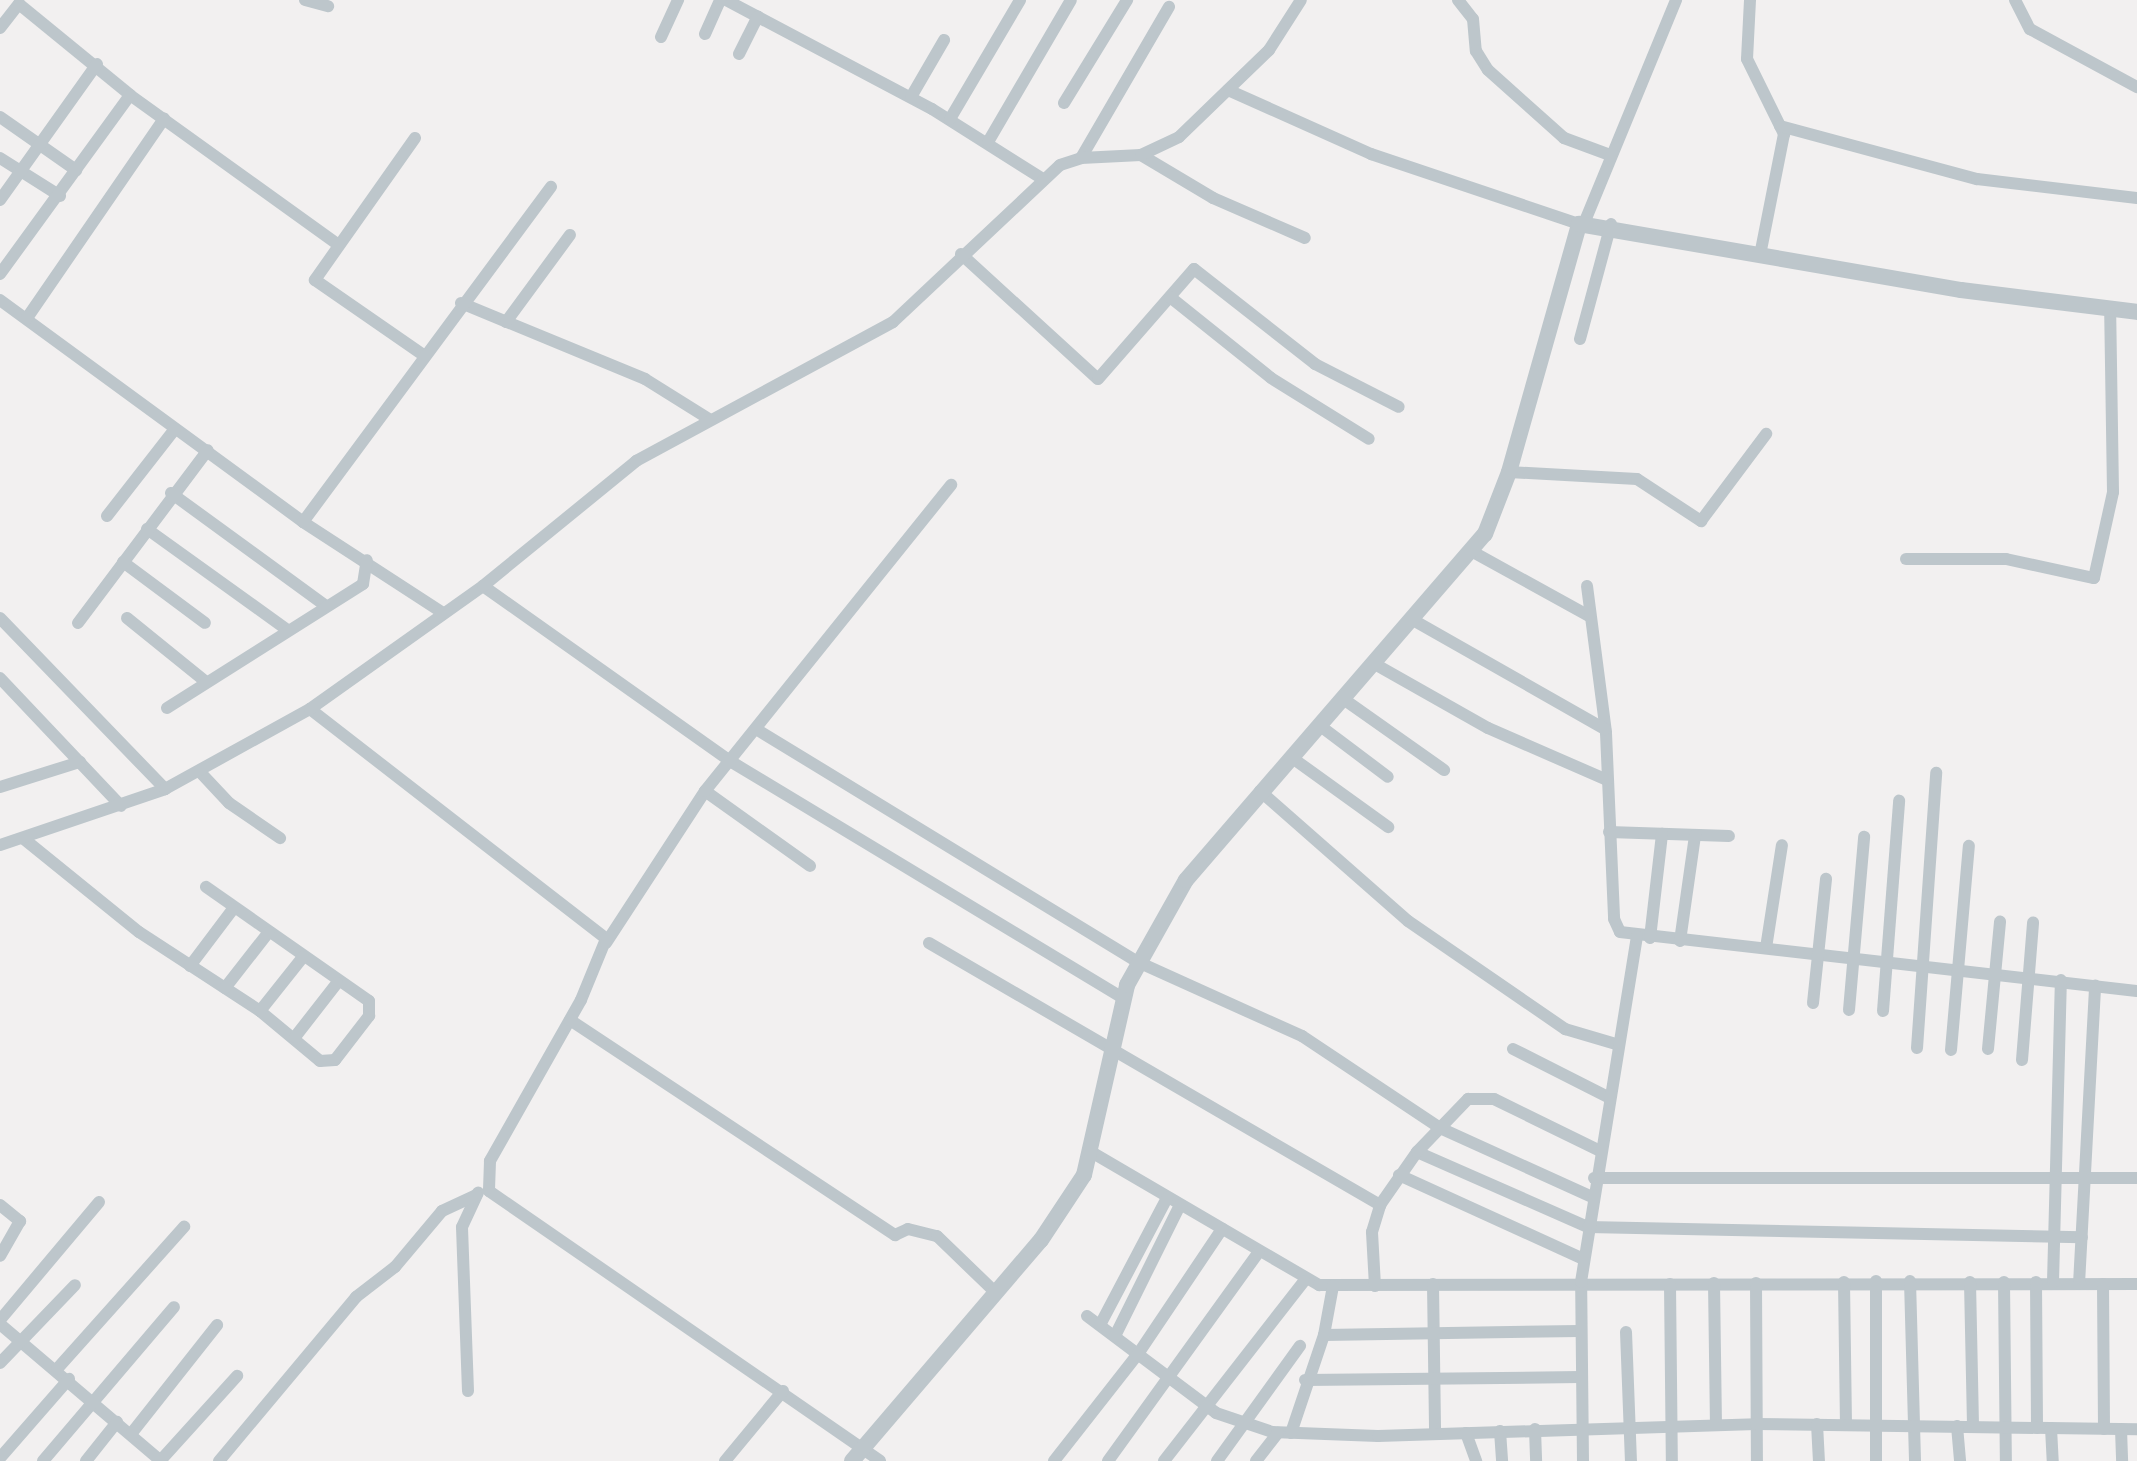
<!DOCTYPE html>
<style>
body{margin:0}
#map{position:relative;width:2137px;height:1461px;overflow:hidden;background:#f2f0f0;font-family:"Source Sans 3",sans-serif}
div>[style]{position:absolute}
.minor>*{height:12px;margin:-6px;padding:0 6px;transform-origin:6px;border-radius:6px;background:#bdc6cb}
.tertiary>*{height:16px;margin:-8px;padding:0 8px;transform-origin:8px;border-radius:8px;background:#bdc6cb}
span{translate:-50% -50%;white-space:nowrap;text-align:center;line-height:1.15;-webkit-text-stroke:7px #fff;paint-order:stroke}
</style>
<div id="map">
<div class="minor">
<div style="left:305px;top:0;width:24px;rotate:15deg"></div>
<div style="left:726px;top:0;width:233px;rotate:27.9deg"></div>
<div style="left:932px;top:109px;width:129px;rotate:32.3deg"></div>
<div style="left:1458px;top:0;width:24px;rotate:52deg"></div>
<div style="left:1473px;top:19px;width:32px;rotate:85deg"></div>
<div style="left:1476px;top:51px;width:22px;rotate:58deg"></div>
<div style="left:1488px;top:70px;width:102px;rotate:41.8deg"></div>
<div style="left:1564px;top:138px;width:49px;rotate:20.3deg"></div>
<div style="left:1750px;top:0;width:59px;rotate:92.9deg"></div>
<div style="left:1747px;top:59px;width:84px;rotate:63.7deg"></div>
<div style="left:1784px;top:134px;width:123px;rotate:101.2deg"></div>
<div style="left:2015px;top:0;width:33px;rotate:63deg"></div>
<div style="left:2030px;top:29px;width:122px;rotate:28.5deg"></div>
<div style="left:0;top:28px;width:31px;rotate:-52deg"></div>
<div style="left:19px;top:4px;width:144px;rotate:39.3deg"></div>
<div style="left:130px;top:95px;width:255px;rotate:35.7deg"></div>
<div style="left:705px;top:34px;width:37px;rotate:-66deg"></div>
<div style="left:661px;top:37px;width:41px;rotate:-65.3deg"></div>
<div style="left:739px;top:54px;width:42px;rotate:-63.4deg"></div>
<div style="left:1228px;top:90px;width:157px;rotate:24.1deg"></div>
<div style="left:1371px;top:154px;width:219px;rotate:18.6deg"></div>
<div style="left:911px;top:97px;width:66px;rotate:-59.9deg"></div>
<div style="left:1064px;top:103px;width:121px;rotate:-58.5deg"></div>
<div style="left:0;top:117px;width:93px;rotate:34.9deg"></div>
<div style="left:950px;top:119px;width:138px;rotate:-59.5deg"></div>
<div style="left:1780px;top:126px;width:204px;rotate:15.1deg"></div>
<div style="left:1977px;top:179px;width:161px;rotate:6.8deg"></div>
<div style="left:415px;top:138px;width:174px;rotate:125.2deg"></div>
<div style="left:315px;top:280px;width:130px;rotate:34.7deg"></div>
<div style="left:988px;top:142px;width:164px;rotate:-59.7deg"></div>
<div style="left:1141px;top:155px;width:84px;rotate:30.8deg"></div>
<div style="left:1213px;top:198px;width:100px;rotate:23.5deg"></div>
<div style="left:0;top:158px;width:71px;rotate:32.3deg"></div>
<div style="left:1081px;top:158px;width:175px;rotate:-59.8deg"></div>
<div style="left:0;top:200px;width:167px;rotate:-54.5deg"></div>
<div style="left:1585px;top:221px;width:239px;rotate:-67.6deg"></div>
<div style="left:961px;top:254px;width:185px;rotate:42.4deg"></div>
<div style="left:1098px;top:379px;width:146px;rotate:-48.9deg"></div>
<div style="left:1194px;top:269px;width:154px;rotate:38.1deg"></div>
<div style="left:1315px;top:364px;width:94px;rotate:27.1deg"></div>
<div style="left:0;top:274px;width:221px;rotate:-54deg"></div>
<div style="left:1170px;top:297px;width:129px;rotate:38.7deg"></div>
<div style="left:1271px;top:378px;width:115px;rotate:31.9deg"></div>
<div style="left:0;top:300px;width:376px;rotate:36.2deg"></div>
<div style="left:303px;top:522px;width:167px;rotate:33deg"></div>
<div style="left:461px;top:303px;width:199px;rotate:22.4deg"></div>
<div style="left:645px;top:379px;width:75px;rotate:32deg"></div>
<div style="left:27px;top:318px;width:242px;rotate:-55.5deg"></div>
<div style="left:506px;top:322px;width:108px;rotate:-53.7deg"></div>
<div style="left:1580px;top:339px;width:119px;rotate:-74.9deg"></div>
<div style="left:1509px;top:472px;width:128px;rotate:3.1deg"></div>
<div style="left:1637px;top:479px;width:77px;rotate:33.3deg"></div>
<div style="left:1701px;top:521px;width:109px;rotate:-53.2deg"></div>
<div style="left:171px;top:493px;width:192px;rotate:36.1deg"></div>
<div style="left:107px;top:516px;width:110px;rotate:-52deg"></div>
<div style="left:303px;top:522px;width:417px;rotate:-53.5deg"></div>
<div style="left:147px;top:529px;width:171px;rotate:35.7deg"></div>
<div style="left:1473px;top:552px;width:132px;rotate:28.9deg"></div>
<div style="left:1906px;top:559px;width:100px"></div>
<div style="left:2006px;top:559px;width:90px;rotate:12.2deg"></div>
<div style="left:2094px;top:578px;width:88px;rotate:-77.5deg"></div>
<div style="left:2113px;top:492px;width:183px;rotate:-90.9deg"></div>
<div style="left:123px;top:562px;width:102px;rotate:36.6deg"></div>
<div style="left:483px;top:586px;width:303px;rotate:35.3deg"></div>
<div style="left:730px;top:761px;width:460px;rotate:31.1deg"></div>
<div style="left:1587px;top:586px;width:148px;rotate:82.6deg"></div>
<div style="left:1606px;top:733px;width:186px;rotate:87.5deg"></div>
<div style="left:1614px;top:919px;width:14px;rotate:65deg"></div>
<div style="left:1620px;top:932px;width:520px;rotate:6.51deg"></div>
<div style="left:0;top:618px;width:238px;rotate:46deg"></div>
<div style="left:127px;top:618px;width:102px;rotate:39deg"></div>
<div style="left:1413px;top:620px;width:221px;rotate:29.6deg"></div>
<div style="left:78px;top:623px;width:216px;rotate:-53.1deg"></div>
<div style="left:1373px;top:663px;width:132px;rotate:29.5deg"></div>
<div style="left:1488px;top:728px;width:130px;rotate:23.6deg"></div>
<div style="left:0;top:678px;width:176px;rotate:46.6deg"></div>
<div style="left:1342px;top:698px;width:125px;rotate:35.2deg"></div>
<div style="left:167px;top:708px;width:232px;rotate:-32.3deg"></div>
<div style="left:363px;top:584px;width:24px;rotate:-81deg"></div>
<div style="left:310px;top:709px;width:375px;rotate:37.8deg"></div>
<div style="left:606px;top:939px;width:66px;rotate:112.3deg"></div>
<div style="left:581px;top:1000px;width:185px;rotate:119.5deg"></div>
<div style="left:490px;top:1161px;width:30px;rotate:92deg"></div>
<div style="left:489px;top:1191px;width:475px;rotate:34.6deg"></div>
<div style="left:1319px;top:725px;width:86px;rotate:37deg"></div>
<div style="left:756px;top:729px;width:447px;rotate:31.4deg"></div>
<div style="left:1138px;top:962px;width:180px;rotate:24.3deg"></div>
<div style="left:1302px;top:1036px;width:166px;rotate:33.7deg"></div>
<div style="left:1440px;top:1128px;width:167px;rotate:24.4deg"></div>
<div style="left:1291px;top:757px;width:120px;rotate:35.8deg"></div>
<div style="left:200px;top:772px;width:42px;rotate:46.9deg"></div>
<div style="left:229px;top:803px;width:62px;rotate:34.5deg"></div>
<div style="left:0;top:787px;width:84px;rotate:-17.4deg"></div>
<div style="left:705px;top:791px;width:129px;rotate:35.5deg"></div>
<div style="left:1260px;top:791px;width:197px;rotate:41.3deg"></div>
<div style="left:1408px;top:921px;width:191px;rotate:34.5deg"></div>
<div style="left:1565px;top:1029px;width:53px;rotate:16.4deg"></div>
<div style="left:1609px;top:832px;width:120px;rotate:1.9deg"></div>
<div style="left:24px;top:839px;width:148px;rotate:39deg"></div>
<div style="left:139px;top:932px;width:145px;rotate:33.1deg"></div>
<div style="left:260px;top:1011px;width:78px;rotate:39.8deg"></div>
<div style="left:320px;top:1061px;width:15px;rotate:-4deg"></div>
<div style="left:335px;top:1060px;width:56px;rotate:-52.3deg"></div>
<div style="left:369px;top:1016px;width:15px;rotate:-90deg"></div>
<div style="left:369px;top:1001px;width:199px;rotate:-145deg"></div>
<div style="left:0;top:845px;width:174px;rotate:-18.7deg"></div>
<div style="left:165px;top:789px;width:166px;rotate:-28.9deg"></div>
<div style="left:310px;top:709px;width:212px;rotate:-35.4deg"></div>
<div style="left:483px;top:586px;width:198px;rotate:-39.2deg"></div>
<div style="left:636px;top:461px;width:292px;rotate:-28.4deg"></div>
<div style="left:893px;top:322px;width:229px;rotate:-43.2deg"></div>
<div style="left:1060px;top:165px;width:22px;rotate:-18deg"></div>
<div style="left:1081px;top:158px;width:60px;rotate:-2.9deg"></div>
<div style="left:1141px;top:155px;width:42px;rotate:-25.3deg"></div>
<div style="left:1179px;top:137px;width:125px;rotate:-44deg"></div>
<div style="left:1269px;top:50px;width:59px;rotate:-57.4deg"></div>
<div style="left:1650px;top:938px;width:105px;rotate:-83.4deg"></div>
<div style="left:1680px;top:941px;width:107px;rotate:-81.9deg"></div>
<div style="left:606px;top:943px;width:181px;rotate:-56.9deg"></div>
<div style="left:705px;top:791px;width:393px;rotate:-51.2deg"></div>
<div style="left:929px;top:943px;width:522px;rotate:30.15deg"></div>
<div style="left:1766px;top:948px;width:104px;rotate:-81.2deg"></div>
<div style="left:190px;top:966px;width:71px;rotate:-53deg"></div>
<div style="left:225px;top:988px;width:70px;rotate:-52deg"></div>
<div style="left:1813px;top:1003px;width:125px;rotate:-84deg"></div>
<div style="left:1849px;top:1010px;width:174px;rotate:-85deg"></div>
<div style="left:260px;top:1011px;width:69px;rotate:-51.5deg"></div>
<div style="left:1883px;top:1011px;width:211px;rotate:-85.6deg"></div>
<div style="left:570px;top:1020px;width:390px;rotate:33.5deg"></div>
<div style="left:895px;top:1235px;width:14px;rotate:-25deg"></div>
<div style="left:908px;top:1229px;width:30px;rotate:14deg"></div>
<div style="left:937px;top:1236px;width:81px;rotate:44deg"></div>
<div style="left:295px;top:1037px;width:68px;rotate:-52.1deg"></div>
<div style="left:1917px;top:1048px;width:276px;rotate:-86deg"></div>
<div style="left:1513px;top:1049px;width:106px;rotate:26.8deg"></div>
<div style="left:1988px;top:1049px;width:128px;rotate:-84.6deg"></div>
<div style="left:1951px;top:1050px;width:205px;rotate:-85deg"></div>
<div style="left:2022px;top:1060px;width:138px;rotate:-85.4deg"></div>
<div style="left:1417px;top:1152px;width:187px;rotate:23.7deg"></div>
<div style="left:1588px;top:1227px;width:494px;rotate:1.2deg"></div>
<div style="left:1093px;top:1153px;width:262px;rotate:30.3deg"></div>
<div style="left:1319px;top:1285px;width:818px;rotate:-0.07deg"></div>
<div style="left:1399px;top:1175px;width:202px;rotate:24.5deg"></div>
<div style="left:1594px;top:1178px;width:543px"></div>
<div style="left:0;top:1205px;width:26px;rotate:39deg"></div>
<div style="left:20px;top:1221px;width:40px;rotate:119.7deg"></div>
<div style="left:1910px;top:1281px;width:180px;rotate:88.4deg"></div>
<div style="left:1844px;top:1282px;width:142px;rotate:89.2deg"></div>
<div style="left:1970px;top:1282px;width:145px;rotate:88.8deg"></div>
<div style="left:2004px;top:1282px;width:179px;rotate:89.4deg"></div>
<div style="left:2036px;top:1282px;width:146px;rotate:89.6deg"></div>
<div style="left:2053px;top:1282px;width:302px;rotate:-88.5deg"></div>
<div style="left:1714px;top:1283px;width:142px;rotate:89.2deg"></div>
<div style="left:1756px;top:1283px;width:178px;rotate:89.7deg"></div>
<div style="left:1433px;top:1284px;width:150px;rotate:89.2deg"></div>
<div style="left:1670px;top:1284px;width:177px;rotate:89.4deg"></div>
<div style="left:2079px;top:1284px;width:299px;rotate:-86.9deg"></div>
<div style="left:2103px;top:1284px;width:145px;rotate:89.6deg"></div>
<div style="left:1375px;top:1286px;width:54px;rotate:-93.2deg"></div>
<div style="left:1372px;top:1232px;width:28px;rotate:-73deg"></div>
<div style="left:1380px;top:1205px;width:65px;rotate:-55.1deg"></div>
<div style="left:1417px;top:1152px;width:74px;rotate:-46.1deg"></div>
<div style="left:1468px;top:1099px;width:26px"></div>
<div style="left:1494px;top:1099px;width:118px;rotate:26.1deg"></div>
<div style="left:1087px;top:1316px;width:161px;rotate:36.9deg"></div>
<div style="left:1216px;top:1413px;width:59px;rotate:18.7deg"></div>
<div style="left:1272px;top:1432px;width:106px;rotate:2.2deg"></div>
<div style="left:1378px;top:1436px;width:378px;rotate:-1.8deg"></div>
<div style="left:1756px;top:1424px;width:381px;rotate:0.8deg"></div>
<div style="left:0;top:1320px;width:154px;rotate:-50deg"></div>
<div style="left:0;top:1324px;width:211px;rotate:40.4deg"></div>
<div style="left:1100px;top:1325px;width:144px;rotate:-62.2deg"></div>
<div style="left:1626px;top:1332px;width:129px;rotate:87.8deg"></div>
<div style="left:1324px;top:1335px;width:255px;rotate:-0.9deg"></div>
<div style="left:1115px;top:1336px;width:146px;rotate:-63.6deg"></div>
<div style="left:0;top:1363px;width:108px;rotate:-46.1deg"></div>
<div style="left:57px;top:1369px;width:191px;rotate:-48.2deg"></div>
<div style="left:1305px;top:1380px;width:275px;rotate:-0.6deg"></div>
<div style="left:468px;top:1391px;width:164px;rotate:-92.1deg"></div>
<div style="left:462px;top:1227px;width:38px;rotate:-65deg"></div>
<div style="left:1817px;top:1424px;width:37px;rotate:87deg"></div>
<div style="left:1957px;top:1426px;width:35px;rotate:85deg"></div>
<div style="left:2051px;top:1428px;width:33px;rotate:87deg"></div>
<div style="left:1535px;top:1429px;width:32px;rotate:88deg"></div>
<div style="left:2121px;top:1429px;width:32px;rotate:88deg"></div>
<div style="left:1500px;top:1431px;width:30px;rotate:86deg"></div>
<div style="left:1291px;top:1433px;width:103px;rotate:-71.4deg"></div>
<div style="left:1324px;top:1335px;width:50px;rotate:-79.6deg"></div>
<div style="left:1466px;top:1433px;width:30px;rotate:70deg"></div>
<div style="left:131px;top:1434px;width:139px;rotate:-51.7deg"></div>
<div style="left:0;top:1458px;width:105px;rotate:-48.9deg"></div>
<div style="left:43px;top:1461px;width:202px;rotate:-49.6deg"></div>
<div style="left:86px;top:1461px;width:50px;rotate:-51.5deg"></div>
<div style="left:160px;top:1461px;width:115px;rotate:-47.8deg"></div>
<div style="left:219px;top:1461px;width:214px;rotate:-50.1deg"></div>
<div style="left:356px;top:1297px;width:49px;rotate:-37.6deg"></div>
<div style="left:395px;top:1267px;width:73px;rotate:-50deg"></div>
<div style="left:442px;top:1211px;width:38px;rotate:-25deg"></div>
<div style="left:725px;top:1461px;width:91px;rotate:-50.4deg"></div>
<div style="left:1054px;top:1461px;width:136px;rotate:-51.9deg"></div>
<div style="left:1138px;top:1354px;width:151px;rotate:-56.1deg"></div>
<div style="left:1108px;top:1461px;width:258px;rotate:-54.2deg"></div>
<div style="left:1164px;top:1461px;width:228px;rotate:-52.1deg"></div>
<div style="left:1217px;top:1461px;width:142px;rotate:-54.2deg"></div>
<div style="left:1256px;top:1461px;width:36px;rotate:-52deg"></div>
<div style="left:1583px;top:1461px;width:179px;rotate:-90.6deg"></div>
<div style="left:1581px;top:1282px;width:350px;rotate:-80.8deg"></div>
<div style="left:1876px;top:1461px;width:180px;rotate:-90deg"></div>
</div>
<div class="tertiary">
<div style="left:852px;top:1461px;width:291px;rotate:-49.5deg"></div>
<div style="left:1041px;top:1240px;width:78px;rotate:-56.5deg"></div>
<div style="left:1084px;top:1175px;width:195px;rotate:-77.2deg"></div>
<div style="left:1127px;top:985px;width:120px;rotate:-60.7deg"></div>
<div style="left:1186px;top:880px;width:457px;rotate:-49.2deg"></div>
<div style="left:1485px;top:534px;width:66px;rotate:-68.8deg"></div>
<div style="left:1509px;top:472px;width:258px;rotate:-74.2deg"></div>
<div style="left:1579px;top:224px;width:388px;rotate:9.8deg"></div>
<div style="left:1961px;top:290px;width:177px;rotate:7.1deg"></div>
</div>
</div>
